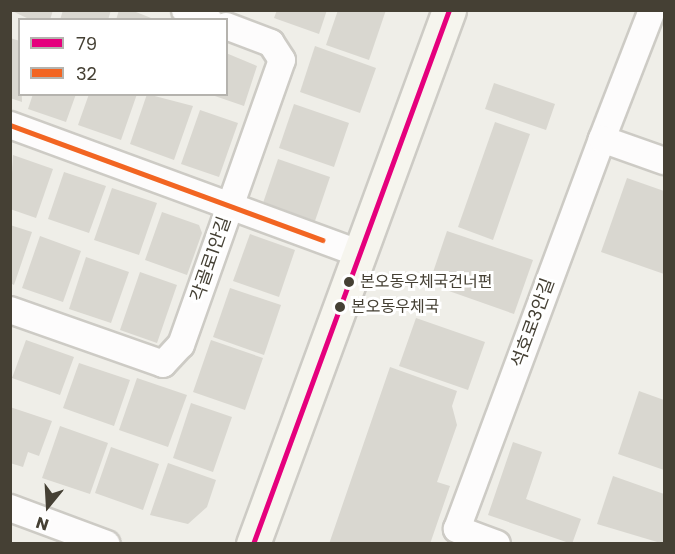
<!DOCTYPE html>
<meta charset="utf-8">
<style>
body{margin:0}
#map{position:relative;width:675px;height:554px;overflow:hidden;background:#efeee8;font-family:Poppins,"Noto Sans KR",sans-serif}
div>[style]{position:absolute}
.building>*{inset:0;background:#d9d7d0}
.roads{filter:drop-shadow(2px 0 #cdcbc5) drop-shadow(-2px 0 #cdcbc5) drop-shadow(0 2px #cdcbc5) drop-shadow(0 -2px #cdcbc5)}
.street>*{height:26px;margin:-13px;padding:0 13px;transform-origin:13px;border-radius:13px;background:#fdfcfc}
.secondary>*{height:33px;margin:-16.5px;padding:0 16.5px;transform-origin:16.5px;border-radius:16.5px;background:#f6f5ee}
.bus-1>*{height:4.5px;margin:-2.25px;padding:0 2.25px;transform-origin:2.25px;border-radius:2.25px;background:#e5007d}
.bus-2>*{height:4.5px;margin:-2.25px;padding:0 2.25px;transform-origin:2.25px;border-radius:2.25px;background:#f26522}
.dots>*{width:16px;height:16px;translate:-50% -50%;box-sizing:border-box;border:3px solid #fff;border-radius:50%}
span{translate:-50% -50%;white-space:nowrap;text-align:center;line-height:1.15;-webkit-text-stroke:6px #fff;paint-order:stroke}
.bus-label{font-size:16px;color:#454034}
.left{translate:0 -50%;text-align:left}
.street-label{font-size:18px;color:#454034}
.frame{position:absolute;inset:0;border:12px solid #454034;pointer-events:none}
.legend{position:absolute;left:18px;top:18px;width:210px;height:78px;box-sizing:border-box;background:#fff;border:2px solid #b5b3ae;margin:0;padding:8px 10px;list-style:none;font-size:18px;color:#454034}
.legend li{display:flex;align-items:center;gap:12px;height:30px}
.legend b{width:30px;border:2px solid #b5b3ae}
.north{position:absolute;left:18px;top:476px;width:60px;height:60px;-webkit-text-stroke:4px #fff;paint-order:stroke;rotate:198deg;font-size:16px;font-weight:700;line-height:24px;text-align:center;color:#454034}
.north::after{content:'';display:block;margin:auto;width:21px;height:27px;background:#454034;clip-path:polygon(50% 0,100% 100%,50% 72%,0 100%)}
</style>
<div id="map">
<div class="building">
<div style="clip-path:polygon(10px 10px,53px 10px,50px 20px,31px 20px)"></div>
<div style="clip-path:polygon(63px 10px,111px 10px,108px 20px,60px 20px)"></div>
<div style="clip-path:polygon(119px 10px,131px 10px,156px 20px,116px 20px)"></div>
<div style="clip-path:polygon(277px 10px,327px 10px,319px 34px,274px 18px)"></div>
<div style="clip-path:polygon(338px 10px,386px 10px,369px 60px,326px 45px)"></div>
<div style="clip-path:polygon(10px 38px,20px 41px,22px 102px,10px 98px)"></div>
<div style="clip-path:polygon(315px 46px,376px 68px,360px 113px,300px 92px)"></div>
<div style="clip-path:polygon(226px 53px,257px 66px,244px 106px,212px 95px,226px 94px)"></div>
<div style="clip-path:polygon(494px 83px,555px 104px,546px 130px,485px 109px)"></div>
<div style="clip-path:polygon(33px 94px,76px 94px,66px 122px,28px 109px)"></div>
<div style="clip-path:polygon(89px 94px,137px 94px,121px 140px,78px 125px)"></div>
<div style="clip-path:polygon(147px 94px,193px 106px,174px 160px,130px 144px)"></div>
<div style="clip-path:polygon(294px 104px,349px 123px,334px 167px,279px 148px)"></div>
<div style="clip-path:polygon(200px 110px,238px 123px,219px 177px,181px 164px)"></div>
<div style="clip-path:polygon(495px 122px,530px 134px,493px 240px,458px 227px)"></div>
<div style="clip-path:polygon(13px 155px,53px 169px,36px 218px,10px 209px)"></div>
<div style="clip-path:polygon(278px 159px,330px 177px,315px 221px,263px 203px)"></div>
<div style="clip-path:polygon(64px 172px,106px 186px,89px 233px,48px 219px)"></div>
<div style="clip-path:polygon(627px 178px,664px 191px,664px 274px,601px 252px)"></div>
<div style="clip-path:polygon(112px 188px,157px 203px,139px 255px,94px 240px)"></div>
<div style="clip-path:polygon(162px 212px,199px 225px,202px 233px,187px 275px,145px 260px)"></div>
<div style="clip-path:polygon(10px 225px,32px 232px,14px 285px,10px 283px)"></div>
<div style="clip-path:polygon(447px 231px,533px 260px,514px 314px,429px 284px)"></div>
<div style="clip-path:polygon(250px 234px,295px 250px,279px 297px,233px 281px)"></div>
<div style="clip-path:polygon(40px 236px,81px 251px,63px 302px,22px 288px)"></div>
<div style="clip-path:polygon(86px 257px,129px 272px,111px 323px,69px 309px)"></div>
<div style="clip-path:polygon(140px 272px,177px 285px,157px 343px,120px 330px)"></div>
<div style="clip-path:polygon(230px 288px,281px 305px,264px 355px,213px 337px)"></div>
<div style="clip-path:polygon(416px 318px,485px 342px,468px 390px,399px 366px)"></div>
<div style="clip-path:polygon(26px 340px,74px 357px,60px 395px,12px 378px)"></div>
<div style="clip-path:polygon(211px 340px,263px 358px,245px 410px,193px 392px)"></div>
<div style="clip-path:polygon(79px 363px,130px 380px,114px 426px,63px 408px)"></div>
<div style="clip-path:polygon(390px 367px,457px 391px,452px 406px,457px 425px,437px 482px,450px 486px,430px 544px,329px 544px)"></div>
<div style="clip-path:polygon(137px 378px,187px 395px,168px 447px,119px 430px)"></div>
<div style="clip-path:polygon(639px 391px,664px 400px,664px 470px,618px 454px)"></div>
<div style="clip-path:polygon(191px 403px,232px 417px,213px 472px,173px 458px)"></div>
<div style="clip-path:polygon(10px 407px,52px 421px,39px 456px,28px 452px,23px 467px,10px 463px)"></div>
<div style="clip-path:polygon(60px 426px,108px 443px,90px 494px,42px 478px)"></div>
<div style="clip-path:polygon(513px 442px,542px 452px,526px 499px,581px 519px,572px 544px,488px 515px)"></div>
<div style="clip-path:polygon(111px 447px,159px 464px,143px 510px,95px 493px)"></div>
<div style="clip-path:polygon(168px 463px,216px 480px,207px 507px,188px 524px,150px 515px)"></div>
<div style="clip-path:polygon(613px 476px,664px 494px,664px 544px,597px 524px)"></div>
</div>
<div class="roads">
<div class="street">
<div style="left:185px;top:10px;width:26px;rotate:23deg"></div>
<div style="left:10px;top:125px;width:373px;rotate:20.2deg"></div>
<div style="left:602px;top:139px;width:138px;rotate:-68.8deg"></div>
<div style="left:10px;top:310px;width:162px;rotate:19.4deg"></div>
<div style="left:163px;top:364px;width:26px;rotate:-47deg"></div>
<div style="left:181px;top:345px;width:302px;rotate:-70.5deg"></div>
<div style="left:282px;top:60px;width:20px;rotate:-123deg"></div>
<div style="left:271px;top:43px;width:48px;rotate:-159.3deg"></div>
<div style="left:10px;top:508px;width:103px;rotate:20.4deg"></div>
<div style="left:497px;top:544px;width:43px;rotate:-159.4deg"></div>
<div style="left:457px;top:529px;width:416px;rotate:-69.6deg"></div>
<div style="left:602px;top:139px;width:66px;rotate:19.5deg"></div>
</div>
<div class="secondary">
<div style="left:253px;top:544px;width:569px;rotate:-69.84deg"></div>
</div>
</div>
<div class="bus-1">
<div style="left:253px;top:544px;width:569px;rotate:-69.84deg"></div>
</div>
<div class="bus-2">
<div style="left:10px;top:125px;width:333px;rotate:20.2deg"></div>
</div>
<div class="dots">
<div style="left:349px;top:282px;background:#454034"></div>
<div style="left:340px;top:307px;background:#454034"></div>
</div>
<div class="bus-label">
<span class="left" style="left:360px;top:282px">본오동우체국건너편</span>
<span class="left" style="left:351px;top:307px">본오동우체국</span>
</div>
<div class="street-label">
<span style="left:211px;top:259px;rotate:-71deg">각골로1안길</span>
<span style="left:533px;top:323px;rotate:-70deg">석호로3안길</span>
</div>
<div class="frame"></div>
<ul class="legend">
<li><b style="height:8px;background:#e5007d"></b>79</li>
<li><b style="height:8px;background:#f26522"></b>32</li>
</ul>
<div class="north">N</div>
</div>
